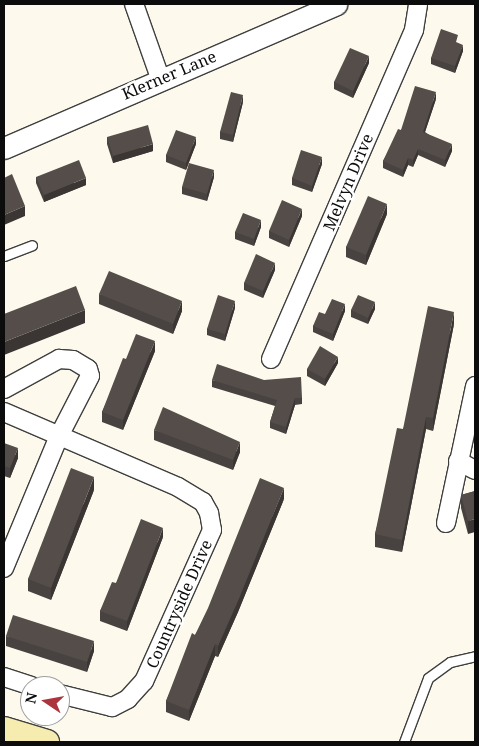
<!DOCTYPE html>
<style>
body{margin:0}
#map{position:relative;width:479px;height:746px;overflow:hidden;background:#fdfaed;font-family:"Noto Serif",serif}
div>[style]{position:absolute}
.roads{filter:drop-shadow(1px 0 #3f3f3f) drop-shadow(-1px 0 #3f3f3f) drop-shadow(0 1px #3f3f3f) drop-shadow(0 -1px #3f3f3f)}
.service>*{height:9px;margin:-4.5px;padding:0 4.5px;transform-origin:4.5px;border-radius:4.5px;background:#fff}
.minor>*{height:18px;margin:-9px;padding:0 9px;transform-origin:9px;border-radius:9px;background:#fff}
.tertiary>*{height:21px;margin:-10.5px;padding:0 10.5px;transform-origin:10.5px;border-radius:10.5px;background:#fff}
.secondary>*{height:24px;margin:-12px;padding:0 12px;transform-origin:12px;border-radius:12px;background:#f6ecaf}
.wall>*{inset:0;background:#484240}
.shaded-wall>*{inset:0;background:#3b3634}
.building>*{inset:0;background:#544d4a}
span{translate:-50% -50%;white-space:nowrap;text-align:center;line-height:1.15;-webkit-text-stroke:5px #fff;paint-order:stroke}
.street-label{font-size:16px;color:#0c0c0c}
.frame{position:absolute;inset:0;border:5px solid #0c0c0c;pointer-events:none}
.north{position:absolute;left:20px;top:676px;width:50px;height:50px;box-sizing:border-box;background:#fff;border:1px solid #9e9e9e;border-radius:50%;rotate:282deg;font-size:14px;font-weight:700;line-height:20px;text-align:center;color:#0c0c0c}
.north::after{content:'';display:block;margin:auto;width:18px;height:22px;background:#ac343d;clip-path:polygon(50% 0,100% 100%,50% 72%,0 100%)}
</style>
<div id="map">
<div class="roads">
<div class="service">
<div style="left:4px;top:256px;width:30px;rotate:-21deg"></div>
<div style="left:404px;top:742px;width:68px;rotate:-69.4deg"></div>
<div style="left:428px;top:678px;width:27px;rotate:-36deg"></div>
<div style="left:450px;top:662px;width:26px;rotate:-13deg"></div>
</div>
<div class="minor">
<div style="left:134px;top:4px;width:78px;rotate:70.6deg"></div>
<div style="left:271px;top:359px;width:359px;rotate:-66.5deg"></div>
<div style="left:414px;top:30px;width:26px;rotate:-81deg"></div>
<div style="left:4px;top:389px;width:63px;rotate:-28.6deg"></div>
<div style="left:59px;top:359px;width:14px;rotate:4deg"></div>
<div style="left:73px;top:360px;width:17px;rotate:31deg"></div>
<div style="left:88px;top:369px;width:7px;rotate:74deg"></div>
<div style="left:90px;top:376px;width:68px;rotate:117.3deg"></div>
<div style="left:59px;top:436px;width:143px;rotate:112.6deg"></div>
<div style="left:4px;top:412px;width:189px;rotate:23.3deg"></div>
<div style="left:178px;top:487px;width:29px;rotate:31deg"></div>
<div style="left:203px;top:502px;width:13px;rotate:61deg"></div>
<div style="left:209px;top:513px;width:17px;rotate:80deg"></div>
<div style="left:212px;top:530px;width:166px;rotate:114.2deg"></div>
<div style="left:144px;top:681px;width:24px;rotate:132deg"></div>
<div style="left:128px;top:699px;width:18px;rotate:153deg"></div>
<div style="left:112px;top:707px;width:54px;rotate:-166deg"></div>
<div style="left:458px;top:461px;width:19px;rotate:28deg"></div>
<div style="left:446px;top:523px;width:140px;rotate:-78deg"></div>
<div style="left:4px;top:677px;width:29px;rotate:18deg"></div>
</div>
<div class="tertiary">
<div style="left:4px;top:148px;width:362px;rotate:-23.4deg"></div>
</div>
<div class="secondary">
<div style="left:4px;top:729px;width:45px;rotate:16.8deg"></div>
</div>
</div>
<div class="wall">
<div style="clip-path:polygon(458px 43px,463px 51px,455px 73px,431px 64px,431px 58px)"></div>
<div style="clip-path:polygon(369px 63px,353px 98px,334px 89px,334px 82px)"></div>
<div style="clip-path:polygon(436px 99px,425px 132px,452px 151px,445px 167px,418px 155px,413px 167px,408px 165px,403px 177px,383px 168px,383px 161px,401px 130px)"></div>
<div style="clip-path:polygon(243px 102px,233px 142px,220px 139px,220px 132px)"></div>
<div style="clip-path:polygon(107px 137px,153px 151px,113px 163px,107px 144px)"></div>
<div style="clip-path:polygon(196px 144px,186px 170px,166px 162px,166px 155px)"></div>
<div style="clip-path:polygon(322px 164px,312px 192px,292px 185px,292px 178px)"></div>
<div style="clip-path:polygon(36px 177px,86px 185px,44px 202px,36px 183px)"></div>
<div style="clip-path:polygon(214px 177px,207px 201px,182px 194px,182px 187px)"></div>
<div style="clip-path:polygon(387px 214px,366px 265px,346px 257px,346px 247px)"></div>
<div style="clip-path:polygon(302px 216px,289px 247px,269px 238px,269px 231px)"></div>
<div style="clip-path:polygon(261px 227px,254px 246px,235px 239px,235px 232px)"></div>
<div style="clip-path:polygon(275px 270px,263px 298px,244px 290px,244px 283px)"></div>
<div style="clip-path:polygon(99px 294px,182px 311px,173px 334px,99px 304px)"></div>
<div style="clip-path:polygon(235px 308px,225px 341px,207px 335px,207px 329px)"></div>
<div style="clip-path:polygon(375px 309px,368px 324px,351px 317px,351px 310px)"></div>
<div style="clip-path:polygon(345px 311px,333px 341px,313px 332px,313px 326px,325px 314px)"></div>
<div style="clip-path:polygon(454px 324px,433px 431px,426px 429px,402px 552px,375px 547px,375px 534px,403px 429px)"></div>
<div style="clip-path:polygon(155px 351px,123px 430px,102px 422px,102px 412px,126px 359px)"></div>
<div style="clip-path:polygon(338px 363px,325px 386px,307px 376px,307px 369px)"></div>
<div style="clip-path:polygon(212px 380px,302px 398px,302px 404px,295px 405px,286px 434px,270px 428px,270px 422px,275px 406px,212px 387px)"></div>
<div style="clip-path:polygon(154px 430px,240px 452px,233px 470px,154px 440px)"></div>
<div style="clip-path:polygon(4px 443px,18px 458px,10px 478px,4px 476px)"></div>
<div style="clip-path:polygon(94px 490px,51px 600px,28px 591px,28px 579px)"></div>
<div style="clip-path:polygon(475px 491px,468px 534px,461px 508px,461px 495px)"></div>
<div style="clip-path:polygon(284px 499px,238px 612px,218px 657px,215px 656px,189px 721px,166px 712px,166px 701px,195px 635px)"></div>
<div style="clip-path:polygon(163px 537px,127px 631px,100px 621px,100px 611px,116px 583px)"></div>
<div style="clip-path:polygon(6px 636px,94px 651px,87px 672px,6px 646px)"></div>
</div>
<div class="shaded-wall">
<div style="clip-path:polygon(463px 45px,463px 51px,455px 73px,455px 66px)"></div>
<div style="clip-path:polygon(369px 56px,369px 63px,353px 98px,353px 91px)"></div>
<div style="clip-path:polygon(436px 92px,436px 99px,423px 138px,423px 132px)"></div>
<div style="clip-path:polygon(243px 95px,243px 102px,233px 142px,233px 135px)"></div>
<div style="clip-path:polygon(196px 137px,196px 144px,186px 170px,186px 163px)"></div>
<div style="clip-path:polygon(153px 144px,153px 151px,113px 163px,113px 156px)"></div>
<div style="clip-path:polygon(452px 144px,452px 151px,445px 167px,445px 160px)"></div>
<div style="clip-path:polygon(418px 149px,418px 155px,413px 167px,413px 160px)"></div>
<div style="clip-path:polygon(322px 157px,322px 164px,312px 192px,312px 186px)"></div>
<div style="clip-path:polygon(408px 158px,408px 165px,403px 177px,403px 170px)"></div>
<div style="clip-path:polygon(214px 170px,214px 177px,207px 201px,207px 194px)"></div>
<div style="clip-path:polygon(86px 178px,86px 185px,44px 202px,44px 195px)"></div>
<div style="clip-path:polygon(387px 204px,387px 214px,366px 265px,366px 255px)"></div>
<div style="clip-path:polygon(25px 206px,25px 216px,4px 225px,4px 215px)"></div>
<div style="clip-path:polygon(302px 209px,302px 216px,289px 247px,289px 240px)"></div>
<div style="clip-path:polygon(261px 220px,261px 227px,254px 246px,254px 239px)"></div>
<div style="clip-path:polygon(275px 263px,275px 270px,263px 298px,263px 291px)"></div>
<div style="clip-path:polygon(182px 301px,182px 311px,173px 334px,173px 324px)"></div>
<div style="clip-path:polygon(235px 301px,235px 308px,225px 341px,225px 334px)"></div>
<div style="clip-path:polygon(375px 302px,375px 309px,368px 324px,368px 318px)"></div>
<div style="clip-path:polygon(345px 304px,345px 311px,333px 341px,333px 334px)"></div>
<div style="clip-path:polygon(85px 310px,85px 323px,4px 355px,4px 342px)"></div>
<div style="clip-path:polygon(454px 312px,454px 324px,433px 431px,433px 418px)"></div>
<div style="clip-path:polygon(155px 341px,155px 351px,123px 430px,123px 420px)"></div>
<div style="clip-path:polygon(338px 357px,338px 363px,325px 386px,325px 379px)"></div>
<div style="clip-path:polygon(295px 398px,295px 405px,286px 434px,286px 427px)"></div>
<div style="clip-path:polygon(426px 417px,426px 429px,402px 552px,402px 540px)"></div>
<div style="clip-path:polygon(240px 442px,240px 452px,233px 470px,233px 460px)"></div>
<div style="clip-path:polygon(18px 448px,18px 458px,10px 478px,10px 468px)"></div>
<div style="clip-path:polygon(94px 477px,94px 490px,51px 600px,51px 588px)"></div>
<div style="clip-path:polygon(284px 488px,284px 499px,238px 612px,218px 657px,218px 646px)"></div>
<div style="clip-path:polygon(475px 519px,475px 532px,468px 534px,468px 521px)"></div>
<div style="clip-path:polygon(163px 528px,163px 537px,127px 631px,127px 621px)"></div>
<div style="clip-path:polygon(94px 641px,94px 651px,87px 672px,87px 662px)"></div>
<div style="clip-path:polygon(215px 644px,215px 656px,189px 721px,189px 710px)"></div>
</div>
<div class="building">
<div style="clip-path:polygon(441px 29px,458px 35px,456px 42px,463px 45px,455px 66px,431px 58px)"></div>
<div style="clip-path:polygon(350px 48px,369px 56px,353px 91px,334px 82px)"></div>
<div style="clip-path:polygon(415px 86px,436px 92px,423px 132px,452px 144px,445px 160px,418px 149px,413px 160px,408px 158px,403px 170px,383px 161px,398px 129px,401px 130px)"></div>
<div style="clip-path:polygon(231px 92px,243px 95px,233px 135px,220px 132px)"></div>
<div style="clip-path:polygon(148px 125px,153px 144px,113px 156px,107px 137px)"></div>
<div style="clip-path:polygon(176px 130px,196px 137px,186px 163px,166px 155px)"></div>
<div style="clip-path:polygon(301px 150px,322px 157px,312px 186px,292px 178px)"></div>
<div style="clip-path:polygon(79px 160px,86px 178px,44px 195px,36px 177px)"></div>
<div style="clip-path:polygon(189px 163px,214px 170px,207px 194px,182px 187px)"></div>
<div style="clip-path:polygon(12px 174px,25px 206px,4px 215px,4px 178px)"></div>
<div style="clip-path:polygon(368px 196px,387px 204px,366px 255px,346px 247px)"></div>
<div style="clip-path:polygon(282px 200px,302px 209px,289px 240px,269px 231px)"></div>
<div style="clip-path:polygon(243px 213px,261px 220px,254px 239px,235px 232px)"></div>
<div style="clip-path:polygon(256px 254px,275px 263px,263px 291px,244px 283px)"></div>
<div style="clip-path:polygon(109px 271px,182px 301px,173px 324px,99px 294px)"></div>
<div style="clip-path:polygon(76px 286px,85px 310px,4px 342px,4px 314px)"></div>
<div style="clip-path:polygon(218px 295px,235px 301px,225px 334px,207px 329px)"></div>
<div style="clip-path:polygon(358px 295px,375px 302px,368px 318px,351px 310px)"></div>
<div style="clip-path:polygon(332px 299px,345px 304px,333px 334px,313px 326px,319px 312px,325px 314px)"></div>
<div style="clip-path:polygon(428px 306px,454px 312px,433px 418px,426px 417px,402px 540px,375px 534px,397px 428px,403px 429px)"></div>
<div style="clip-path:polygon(136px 334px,155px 341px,123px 420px,102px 412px,123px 358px,126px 359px)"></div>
<div style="clip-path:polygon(320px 346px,338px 357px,325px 379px,307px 369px)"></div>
<div style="clip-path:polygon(217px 364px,264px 380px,301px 377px,302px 398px,295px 398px,286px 427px,270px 422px,277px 400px,212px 380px)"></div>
<div style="clip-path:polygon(163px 407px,240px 442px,233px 460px,154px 430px)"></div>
<div style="clip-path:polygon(4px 443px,18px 448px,10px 468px,4px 466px)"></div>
<div style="clip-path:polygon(71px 468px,94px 477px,51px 588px,28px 579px)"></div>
<div style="clip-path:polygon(260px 478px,284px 488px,238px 601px,218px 646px,215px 644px,189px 710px,166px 701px,192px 633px,195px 635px,208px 608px)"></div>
<div style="clip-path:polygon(475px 491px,475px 519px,468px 521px,461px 495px)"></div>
<div style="clip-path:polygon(141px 519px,163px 528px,127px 621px,100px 611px,112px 582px,116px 583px)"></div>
<div style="clip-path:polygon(13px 615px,94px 641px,87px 662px,6px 636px)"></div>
</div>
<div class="street-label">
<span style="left:169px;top:75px;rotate:-23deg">Klerner Lane</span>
<span style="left:348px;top:182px;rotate:-67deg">Melvyn Drive</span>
<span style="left:179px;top:604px;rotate:-66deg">Countryside Drive</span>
</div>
<div class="frame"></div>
<div class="north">N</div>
</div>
